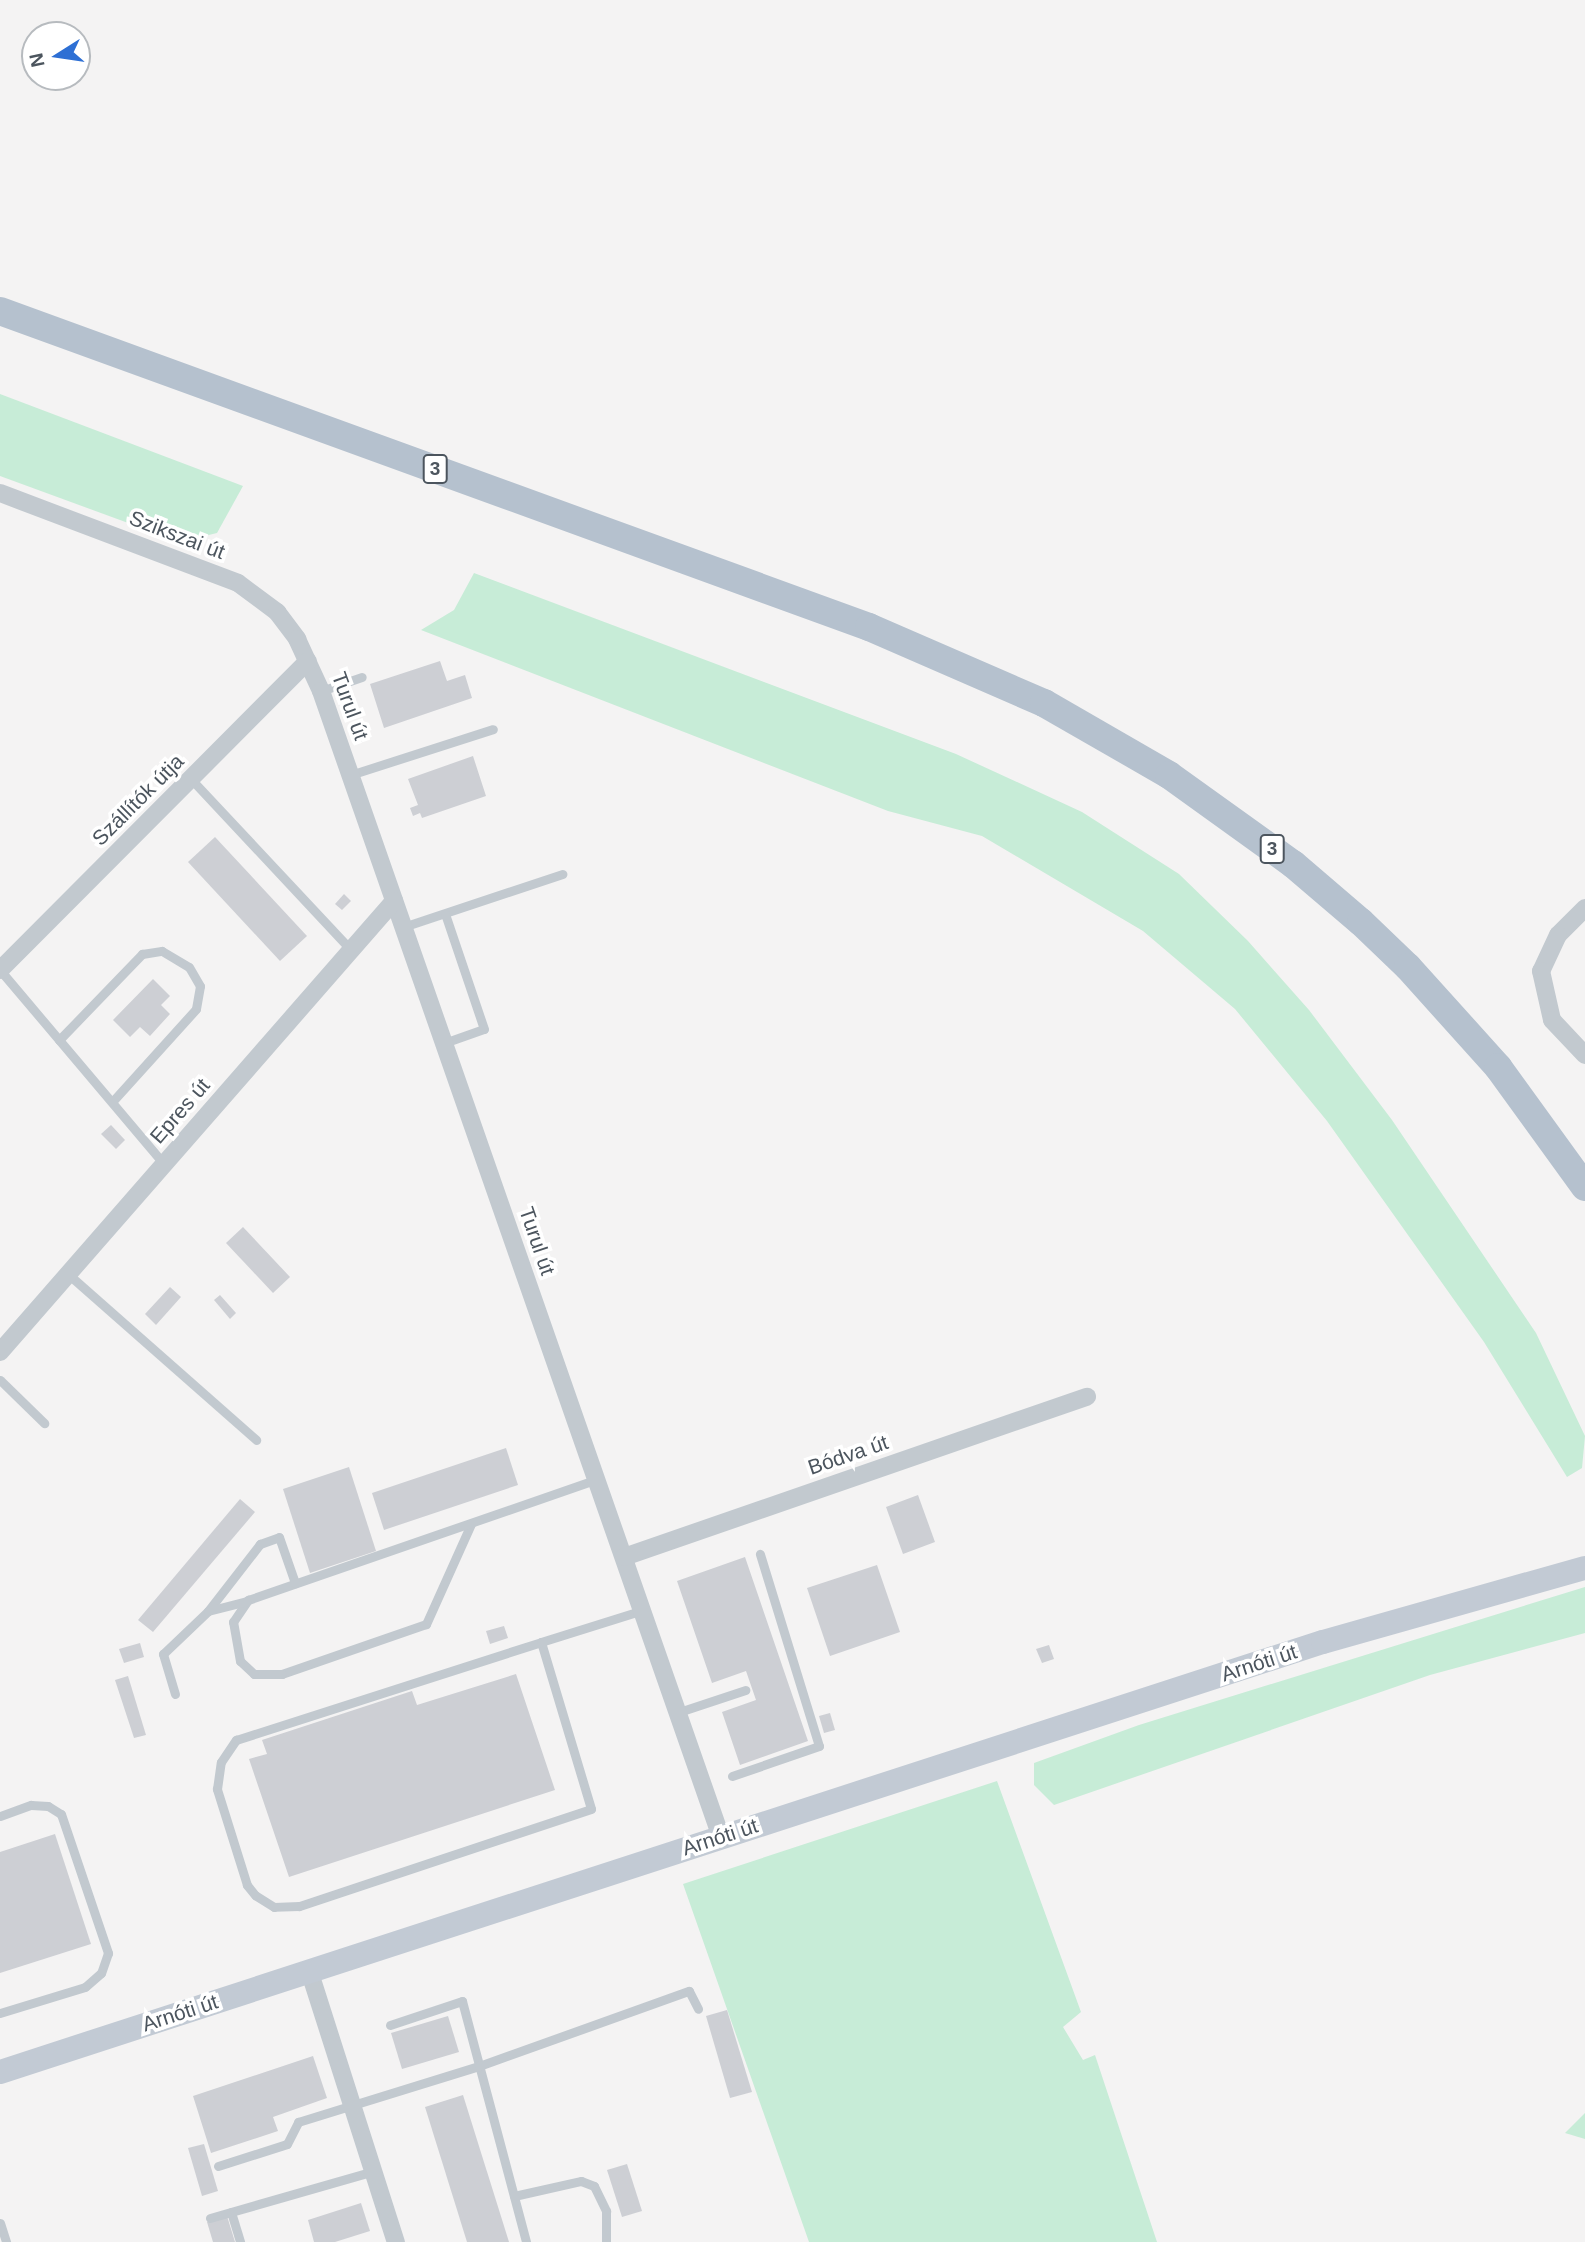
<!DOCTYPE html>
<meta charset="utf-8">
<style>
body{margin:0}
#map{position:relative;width:1585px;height:2242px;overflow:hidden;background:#f4f3f3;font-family:Arial,sans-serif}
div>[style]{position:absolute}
.green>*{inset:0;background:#c7ecd7}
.building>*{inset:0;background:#cdcfd4}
.lane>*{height:9px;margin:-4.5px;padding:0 4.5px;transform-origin:4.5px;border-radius:4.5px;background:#c2c9cf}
.street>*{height:18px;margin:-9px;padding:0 9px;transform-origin:9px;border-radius:9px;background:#c2c9cf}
.secondary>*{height:24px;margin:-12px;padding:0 12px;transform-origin:12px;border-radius:12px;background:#c2cad4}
.primary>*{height:28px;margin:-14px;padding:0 14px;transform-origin:14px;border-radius:14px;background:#b5c1ce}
span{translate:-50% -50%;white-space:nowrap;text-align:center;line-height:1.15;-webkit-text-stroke:7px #fff;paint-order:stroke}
.shield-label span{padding:2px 5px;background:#fff;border:2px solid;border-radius:5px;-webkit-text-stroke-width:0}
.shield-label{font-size:19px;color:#4c555e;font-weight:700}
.street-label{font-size:21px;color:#4c555e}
.north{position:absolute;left:21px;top:21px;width:70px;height:70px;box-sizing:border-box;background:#fff;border:2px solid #b7bbbf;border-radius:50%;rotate:258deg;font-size:19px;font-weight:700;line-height:28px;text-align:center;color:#4c555e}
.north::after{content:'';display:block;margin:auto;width:24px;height:32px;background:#2d6fd4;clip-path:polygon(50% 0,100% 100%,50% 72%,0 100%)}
</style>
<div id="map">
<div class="green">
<div style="clip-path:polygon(0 394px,243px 486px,217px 533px,180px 542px,0 476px)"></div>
<div style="clip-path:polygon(474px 573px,956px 754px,1082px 812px,1179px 874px,1248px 941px,1309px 1010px,1392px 1120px,1536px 1333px,1585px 1436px,1582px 1468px,1567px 1477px,1484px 1342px,1327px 1121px,1235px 1009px,1143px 931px,982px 836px,888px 811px,421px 630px,454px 610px)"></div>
<div style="clip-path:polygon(1585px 1587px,1585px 1633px,1430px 1675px,1054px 1805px,1034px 1785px,1034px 1763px,1139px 1725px)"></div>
<div style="clip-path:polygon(997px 1781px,1081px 2012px,1063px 2027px,1083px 2060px,1095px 2055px,1157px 2242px,809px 2242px,683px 1884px)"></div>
<div style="clip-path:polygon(1585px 2113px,1585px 2139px,1565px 2133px)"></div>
</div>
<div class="building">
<div style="clip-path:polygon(440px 661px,447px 681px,465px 675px,472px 698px,384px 728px,370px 684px)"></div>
<div style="clip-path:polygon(473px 756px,486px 796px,422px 818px,420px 813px,413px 816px,410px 808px,418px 805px,408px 779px)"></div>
<div style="clip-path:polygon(215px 837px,307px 936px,280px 961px,188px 862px)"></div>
<div style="clip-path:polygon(344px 894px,351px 901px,342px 910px,335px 904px)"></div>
<div style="clip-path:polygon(153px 979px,170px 996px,161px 1005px,170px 1014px,150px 1036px,140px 1027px,130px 1037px,113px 1020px)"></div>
<div style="clip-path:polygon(111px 1125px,125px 1140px,116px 1149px,101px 1134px)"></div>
<div style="clip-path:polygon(243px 1227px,290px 1277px,273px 1293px,226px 1243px)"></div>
<div style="clip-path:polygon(170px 1287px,181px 1297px,156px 1325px,145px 1314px)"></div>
<div style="clip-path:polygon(220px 1295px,236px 1313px,230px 1319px,214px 1300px)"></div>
<div style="clip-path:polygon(506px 1448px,518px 1485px,384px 1530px,372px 1493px)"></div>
<div style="clip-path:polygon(349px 1467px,376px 1551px,310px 1573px,283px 1489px)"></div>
<div style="clip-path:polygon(918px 1495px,935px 1542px,903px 1554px,886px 1507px)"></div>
<div style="clip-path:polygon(240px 1499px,255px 1512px,153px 1632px,138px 1620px)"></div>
<div style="clip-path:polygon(745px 1557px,808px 1741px,740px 1765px,722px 1712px,756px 1700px,746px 1671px,712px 1683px,677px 1581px)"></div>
<div style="clip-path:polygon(877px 1565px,900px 1632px,830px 1656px,807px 1588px)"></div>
<div style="clip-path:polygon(504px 1626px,508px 1638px,490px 1644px,486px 1631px)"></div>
<div style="clip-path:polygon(140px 1643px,144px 1657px,124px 1663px,119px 1649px)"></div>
<div style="clip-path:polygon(1049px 1645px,1054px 1659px,1042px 1663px,1036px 1649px)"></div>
<div style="clip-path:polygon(516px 1674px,555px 1790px,289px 1877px,249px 1759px,267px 1754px,262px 1740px,412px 1691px,417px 1705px)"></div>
<div style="clip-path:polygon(128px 1676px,146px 1735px,134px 1738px,115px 1680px)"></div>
<div style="clip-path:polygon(830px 1713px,835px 1730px,824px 1733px,819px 1716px)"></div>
<div style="clip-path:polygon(55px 1834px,91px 1944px,0 1973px,0 1852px)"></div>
<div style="clip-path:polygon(727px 2010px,752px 2092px,730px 2098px,706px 2016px)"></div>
<div style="clip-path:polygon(448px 2016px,459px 2052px,402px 2069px,391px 2033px)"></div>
<div style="clip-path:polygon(313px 2056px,327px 2098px,273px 2117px,278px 2131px,211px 2153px,193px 2096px)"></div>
<div style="clip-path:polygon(463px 2095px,509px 2242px,467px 2242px,425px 2107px)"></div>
<div style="clip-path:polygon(204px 2144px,218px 2191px,202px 2196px,188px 2148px)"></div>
<div style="clip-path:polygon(627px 2164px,642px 2211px,622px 2217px,607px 2170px)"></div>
<div style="clip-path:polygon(361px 2203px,370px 2231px,335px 2242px,314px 2242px,308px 2220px)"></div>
<div style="clip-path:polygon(227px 2216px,235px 2242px,213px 2242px,207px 2222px)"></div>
</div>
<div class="lane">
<div style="left:321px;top:691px;width:43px;rotate:-18.9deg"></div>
<div style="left:350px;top:775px;width:150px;rotate:-17.8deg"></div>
<div style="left:191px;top:779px;width:233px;rotate:46.9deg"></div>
<div style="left:403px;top:927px;width:168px;rotate:-18.4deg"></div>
<div style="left:0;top:970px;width:254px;rotate:49.8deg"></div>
<div style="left:59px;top:1040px;width:120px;rotate:-46deg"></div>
<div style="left:142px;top:954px;width:20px;rotate:-9deg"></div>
<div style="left:162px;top:951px;width:31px;rotate:31deg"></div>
<div style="left:189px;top:967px;width:22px;rotate:60deg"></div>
<div style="left:200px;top:986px;width:23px;rotate:100deg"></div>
<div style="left:196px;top:1009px;width:125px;rotate:132.1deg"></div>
<div style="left:444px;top:1043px;width:42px;rotate:-19.3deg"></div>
<div style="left:484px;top:1029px;width:121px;rotate:-108.7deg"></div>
<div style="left:68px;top:1274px;width:251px;rotate:41.4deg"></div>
<div style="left:0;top:1380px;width:62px;rotate:44.3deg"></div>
<div style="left:471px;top:1524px;width:110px;rotate:114.2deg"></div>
<div style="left:426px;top:1624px;width:152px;rotate:160.9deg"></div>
<div style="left:282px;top:1674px;width:28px;rotate:180deg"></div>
<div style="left:254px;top:1674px;width:19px;rotate:-137deg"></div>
<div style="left:240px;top:1661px;width:40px;rotate:-100deg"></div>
<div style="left:233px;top:1622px;width:27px;rotate:-56deg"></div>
<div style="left:248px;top:1600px;width:369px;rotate:-19.1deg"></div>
<div style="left:208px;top:1611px;width:85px;rotate:-52.2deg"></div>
<div style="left:260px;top:1544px;width:20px;rotate:-20deg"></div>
<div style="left:279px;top:1537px;width:49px;rotate:70.8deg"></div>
<div style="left:541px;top:1642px;width:174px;rotate:73.3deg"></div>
<div style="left:591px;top:1809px;width:308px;rotate:161.6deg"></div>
<div style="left:299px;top:1906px;width:25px;rotate:178deg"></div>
<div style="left:274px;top:1907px;width:22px;rotate:-148deg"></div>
<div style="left:255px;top:1895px;width:13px;rotate:-129deg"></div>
<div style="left:247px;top:1885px;width:101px;rotate:-107.4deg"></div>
<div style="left:217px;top:1789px;width:27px;rotate:-82deg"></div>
<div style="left:221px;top:1762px;width:27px;rotate:-56deg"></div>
<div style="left:236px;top:1740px;width:320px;rotate:-17.8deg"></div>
<div style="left:541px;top:1642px;width:107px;rotate:-17.4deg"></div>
<div style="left:175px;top:1694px;width:42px;rotate:-106.7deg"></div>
<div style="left:163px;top:1654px;width:62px;rotate:-43.7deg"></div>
<div style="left:208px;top:1611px;width:40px;rotate:-14.4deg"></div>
<div style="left:679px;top:1712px;width:70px;rotate:-18.4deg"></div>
<div style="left:732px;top:1776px;width:92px;rotate:-19deg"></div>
<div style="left:819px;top:1746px;width:201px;rotate:-107.1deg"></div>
<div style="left:0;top:1816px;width:33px;rotate:-20deg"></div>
<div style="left:31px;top:1805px;width:17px;rotate:3deg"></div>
<div style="left:48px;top:1806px;width:15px;rotate:32deg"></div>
<div style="left:61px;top:1814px;width:147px;rotate:71.3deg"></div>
<div style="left:108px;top:1953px;width:21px;rotate:109deg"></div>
<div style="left:101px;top:1973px;width:21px;rotate:139deg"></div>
<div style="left:85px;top:1987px;width:89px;rotate:163deg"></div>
<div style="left:390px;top:2025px;width:76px;rotate:-18.4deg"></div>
<div style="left:462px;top:2001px;width:249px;rotate:75.1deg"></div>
<div style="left:218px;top:2166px;width:72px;rotate:-17.7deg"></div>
<div style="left:287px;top:2144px;width:25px;rotate:-63deg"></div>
<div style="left:298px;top:2122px;width:189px;rotate:-17.2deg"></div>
<div style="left:479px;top:2066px;width:223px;rotate:-19.7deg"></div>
<div style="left:689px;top:1991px;width:20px;rotate:63deg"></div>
<div style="left:514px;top:2196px;width:69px;rotate:-12.6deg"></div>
<div style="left:581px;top:2181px;width:14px;rotate:21deg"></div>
<div style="left:594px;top:2186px;width:28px;rotate:64deg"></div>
<div style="left:606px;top:2211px;width:31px;rotate:90deg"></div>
<div style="left:231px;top:2212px;width:31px;rotate:73deg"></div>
<div style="left:210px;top:2218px;width:171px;rotate:-16deg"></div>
<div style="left:0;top:2223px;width:20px;rotate:72deg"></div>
</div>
<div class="street">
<div style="left:0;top:493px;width:254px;rotate:20.7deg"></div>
<div style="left:238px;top:583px;width:49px;rotate:36.6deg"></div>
<div style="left:277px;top:612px;width:34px;rotate:53deg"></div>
<div style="left:297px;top:639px;width:57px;rotate:65.2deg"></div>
<div style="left:321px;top:691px;width:1214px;rotate:70.76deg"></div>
<div style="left:1585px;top:908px;width:38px;rotate:135deg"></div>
<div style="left:1558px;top:935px;width:40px;rotate:115deg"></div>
<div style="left:1541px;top:971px;width:50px;rotate:77.3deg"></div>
<div style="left:1552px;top:1020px;width:48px;rotate:46.7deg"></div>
<div style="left:0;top:970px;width:436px;rotate:-45.1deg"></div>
<div style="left:0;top:1352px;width:599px;rotate:-48.86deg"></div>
<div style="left:624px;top:1557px;width:490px;rotate:-19.1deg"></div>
<div style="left:309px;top:1970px;width:286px;rotate:72.3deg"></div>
</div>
<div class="secondary">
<div style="left:0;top:2072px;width:1391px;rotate:-18.01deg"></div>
<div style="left:1323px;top:1642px;width:272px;rotate:-15.8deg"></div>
</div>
<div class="primary">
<div style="left:0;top:311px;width:925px;rotate:19.98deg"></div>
<div style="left:869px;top:627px;width:191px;rotate:23.5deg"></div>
<div style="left:1044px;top:703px;width:144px;rotate:29.9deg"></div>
<div style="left:1169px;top:775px;width:153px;rotate:35.7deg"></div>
<div style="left:1293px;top:864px;width:89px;rotate:40.5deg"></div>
<div style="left:1361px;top:922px;width:65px;rotate:43.8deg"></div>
<div style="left:1408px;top:967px;width:135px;rotate:48deg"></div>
<div style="left:1498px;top:1067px;width:148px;rotate:54.1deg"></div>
</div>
<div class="shield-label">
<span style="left:435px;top:469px">3</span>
<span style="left:1272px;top:849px">3</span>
</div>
<div class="street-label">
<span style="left:177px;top:535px;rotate:21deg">Szikszai út</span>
<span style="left:350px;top:706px;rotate:70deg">Turul út</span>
<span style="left:138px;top:800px;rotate:-45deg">Szállítók útja</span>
<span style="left:180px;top:1111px;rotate:-49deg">Epres út</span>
<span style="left:537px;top:1241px;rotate:71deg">Turul út</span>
<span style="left:848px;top:1455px;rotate:-19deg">Bódva út</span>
<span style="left:1259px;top:1663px;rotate:-18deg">Arnóti út</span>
<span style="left:720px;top:1837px;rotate:-18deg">Arnóti út</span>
<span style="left:180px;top:2013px;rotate:-18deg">Arnóti út</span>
</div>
<div class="north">N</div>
</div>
